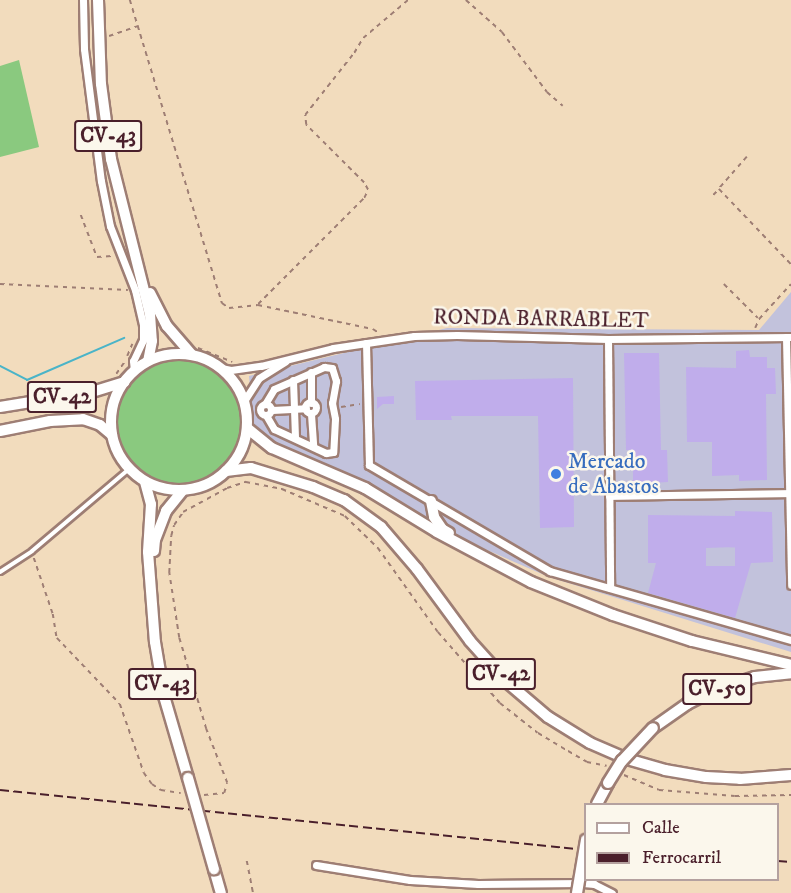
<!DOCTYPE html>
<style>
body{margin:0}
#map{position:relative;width:791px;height:893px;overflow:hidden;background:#f2dcbd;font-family:"IM FELL DW Pica",serif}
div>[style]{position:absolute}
.industrial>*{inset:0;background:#c2c2dc}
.green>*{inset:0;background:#8ac97f}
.round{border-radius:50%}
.stream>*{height:2px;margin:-1px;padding:0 1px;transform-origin:1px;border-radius:1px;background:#4ab4c8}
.building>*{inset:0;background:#c0adeb}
.path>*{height:1.5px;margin-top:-0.75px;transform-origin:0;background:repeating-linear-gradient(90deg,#9e7e74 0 4.5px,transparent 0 9px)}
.roads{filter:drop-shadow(2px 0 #9e7e74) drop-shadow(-2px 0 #9e7e74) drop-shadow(0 2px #9e7e74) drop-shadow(0 -2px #9e7e74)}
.lane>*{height:4px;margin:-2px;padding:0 2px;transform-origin:2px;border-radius:2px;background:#fff}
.street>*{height:7px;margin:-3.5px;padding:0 3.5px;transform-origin:3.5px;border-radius:3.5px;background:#fff}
.street>.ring{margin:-3.5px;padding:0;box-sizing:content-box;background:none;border:7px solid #fff;border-radius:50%}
.primary>*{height:10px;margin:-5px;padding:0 5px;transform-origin:5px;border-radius:5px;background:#fff}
.primary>.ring{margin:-5px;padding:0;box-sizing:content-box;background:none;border:10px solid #fff;border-radius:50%}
.rail>*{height:2px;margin-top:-1px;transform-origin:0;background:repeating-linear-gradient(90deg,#4a1f2b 0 9px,transparent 0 13.5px)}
.bridges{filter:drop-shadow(2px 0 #9e7e74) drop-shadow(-2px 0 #9e7e74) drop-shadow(0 2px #9e7e74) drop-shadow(0 -2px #9e7e74)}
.primary-bridge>*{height:10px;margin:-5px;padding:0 5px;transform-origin:5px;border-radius:5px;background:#fff}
.dots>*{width:16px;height:16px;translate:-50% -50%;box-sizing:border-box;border:3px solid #fbf7ec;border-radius:50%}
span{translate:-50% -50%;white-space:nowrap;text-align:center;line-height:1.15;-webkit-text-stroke:5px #fbf7ec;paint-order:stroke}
.shield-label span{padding:2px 4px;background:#fbf7ec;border:2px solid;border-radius:4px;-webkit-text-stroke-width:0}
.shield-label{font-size:21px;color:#4a1f2b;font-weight:700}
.street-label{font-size:22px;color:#4a1f2b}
.shop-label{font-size:22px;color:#366cbe}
.left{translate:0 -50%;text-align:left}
.legend{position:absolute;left:584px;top:803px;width:195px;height:78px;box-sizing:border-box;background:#fbf7ec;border:2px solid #b4a19f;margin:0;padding:8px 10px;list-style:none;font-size:18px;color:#4a1f2b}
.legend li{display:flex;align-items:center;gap:12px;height:30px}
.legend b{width:30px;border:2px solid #b4a19f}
</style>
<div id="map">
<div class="industrial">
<div style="clip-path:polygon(791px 292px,791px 652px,549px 577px,388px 507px,255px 442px,249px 376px,447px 328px,759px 330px)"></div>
</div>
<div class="green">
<div style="clip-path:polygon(19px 60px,39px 147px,0 157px,0 66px)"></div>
<div class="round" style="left:117px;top:360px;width:124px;height:124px"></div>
</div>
<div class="stream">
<div style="left:0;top:366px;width:30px;rotate:27deg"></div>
<div style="left:27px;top:380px;width:106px;rotate:-23.4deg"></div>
</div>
<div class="building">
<div style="clip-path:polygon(749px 350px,750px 357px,767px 357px,767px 368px,775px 368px,776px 394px,766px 394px,767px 480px,739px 481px,739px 475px,712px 476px,712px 442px,687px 442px,686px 367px,736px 368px,736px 351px)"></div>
<div style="clip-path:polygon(624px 353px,659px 353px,661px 450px,667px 450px,668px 482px,633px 484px,633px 450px,626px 450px)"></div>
<div style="clip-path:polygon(573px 378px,574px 527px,540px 528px,538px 416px,451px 416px,452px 420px,416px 420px,415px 381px)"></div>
<div style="clip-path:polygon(394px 396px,394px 404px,383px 404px,377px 409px,377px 397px)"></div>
<div style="clip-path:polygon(evenodd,735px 511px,772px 512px,773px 562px,751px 563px,735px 618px,648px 593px,656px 563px,648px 563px,648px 515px,735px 516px,735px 511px,735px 547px,735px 566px,706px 566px,706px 548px,735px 547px)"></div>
</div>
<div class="path">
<div style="left:130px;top:0;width:317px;rotate:73.1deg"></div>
<div style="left:222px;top:303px;width:9px;rotate:36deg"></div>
<div style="left:229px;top:308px;width:29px;rotate:-6deg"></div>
<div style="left:258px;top:305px;width:117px;rotate:11.8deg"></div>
<div style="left:373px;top:329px;width:7px;rotate:34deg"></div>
<div style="left:466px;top:0;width:48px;rotate:41.6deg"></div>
<div style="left:502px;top:32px;width:75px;rotate:53.1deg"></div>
<div style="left:547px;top:92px;width:21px;rotate:41deg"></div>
<div style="left:109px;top:36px;width:31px;rotate:-19deg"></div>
<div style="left:747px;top:157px;width:43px;rotate:131.2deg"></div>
<div style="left:719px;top:189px;width:104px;rotate:46.2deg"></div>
<div style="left:713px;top:195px;width:7px;rotate:-45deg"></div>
<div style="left:81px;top:215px;width:45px;rotate:69.1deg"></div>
<div style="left:97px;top:257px;width:15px;rotate:-4deg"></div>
<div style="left:0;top:284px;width:128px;rotate:2.7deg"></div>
<div style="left:724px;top:284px;width:48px;rotate:45deg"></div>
<div style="left:258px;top:304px;width:150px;rotate:-45deg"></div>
<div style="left:364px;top:198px;width:9px;rotate:-63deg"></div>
<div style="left:368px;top:190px;width:8px;rotate:-120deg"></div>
<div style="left:364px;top:183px;width:82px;rotate:-135deg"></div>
<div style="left:306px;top:125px;width:10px;rotate:-96deg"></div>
<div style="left:305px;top:115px;width:79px;rotate:-51.7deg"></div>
<div style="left:354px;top:53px;width:17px;rotate:-59deg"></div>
<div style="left:363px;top:38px;width:59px;rotate:-40.2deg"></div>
<div style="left:755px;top:328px;width:10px;rotate:-66deg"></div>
<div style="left:759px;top:319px;width:47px;rotate:-47.6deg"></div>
<div style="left:198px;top:348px;width:37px;rotate:22deg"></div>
<div style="left:127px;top:356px;width:13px;rotate:-67deg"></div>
<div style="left:116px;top:374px;width:16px;rotate:-55deg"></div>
<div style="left:341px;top:407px;width:19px;rotate:-9deg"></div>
<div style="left:34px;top:558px;width:59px;rotate:71.3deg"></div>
<div style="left:53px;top:614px;width:24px;rotate:81deg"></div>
<div style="left:57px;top:638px;width:91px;rotate:46.3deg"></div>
<div style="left:120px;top:704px;width:73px;rotate:70.8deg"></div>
<div style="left:144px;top:773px;width:14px;rotate:54deg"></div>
<div style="left:152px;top:784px;width:11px;rotate:34deg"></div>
<div style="left:161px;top:790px;width:20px;rotate:9deg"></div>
<div style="left:624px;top:775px;width:38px;rotate:23deg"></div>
<div style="left:659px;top:790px;width:76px;rotate:4.5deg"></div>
<div style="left:735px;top:796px;width:56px;rotate:-1deg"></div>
<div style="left:204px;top:795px;width:20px;rotate:-6deg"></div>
<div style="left:224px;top:793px;width:10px;rotate:-73deg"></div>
<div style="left:227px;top:783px;width:58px;rotate:-111.3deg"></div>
<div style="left:206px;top:729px;width:95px;rotate:-106.5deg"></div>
<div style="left:179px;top:638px;width:66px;rotate:-98.7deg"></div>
<div style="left:169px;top:573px;width:37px;rotate:-87deg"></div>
<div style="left:171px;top:536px;width:11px;rotate:-75deg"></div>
<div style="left:174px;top:525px;width:16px;rotate:-55deg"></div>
<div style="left:183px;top:512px;width:50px;rotate:-28.6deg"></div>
<div style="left:227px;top:488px;width:20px;rotate:-18deg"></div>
<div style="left:246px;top:482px;width:37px;rotate:11deg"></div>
<div style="left:282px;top:489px;width:69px;rotate:23.2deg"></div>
<div style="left:345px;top:516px;width:46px;rotate:44.1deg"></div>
<div style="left:378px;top:548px;width:103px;rotate:54.5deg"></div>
<div style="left:438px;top:632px;width:94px;rotate:48.9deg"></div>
<div style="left:500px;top:703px;width:48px;rotate:38.3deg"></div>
<div style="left:538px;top:733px;width:35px;rotate:31deg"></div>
<div style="left:568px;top:751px;width:22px;rotate:30deg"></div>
<div style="left:587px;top:762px;width:20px;rotate:11deg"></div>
<div style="left:247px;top:861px;width:33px;rotate:79deg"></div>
</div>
<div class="roads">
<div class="lane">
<div style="left:0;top:572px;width:38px;rotate:-33deg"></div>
<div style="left:32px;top:551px;width:127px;rotate:-40.2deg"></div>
</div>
<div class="street">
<div style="left:83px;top:0;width:49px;rotate:88.8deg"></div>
<div style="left:84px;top:49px;width:133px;rotate:82.7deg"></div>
<div style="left:101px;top:181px;width:46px;rotate:78.7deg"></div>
<div style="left:110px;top:226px;width:69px;rotate:68.7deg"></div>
<div style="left:135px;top:290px;width:37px;rotate:77deg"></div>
<div style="left:143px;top:326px;width:14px;rotate:90deg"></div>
<div style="left:143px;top:340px;width:23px;rotate:115deg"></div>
<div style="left:133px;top:361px;width:9px;rotate:84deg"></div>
<div style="left:786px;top:337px;width:248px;rotate:88.8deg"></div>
<div style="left:608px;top:339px;width:249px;rotate:89.5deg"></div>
<div style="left:366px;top:343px;width:122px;rotate:88.6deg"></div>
<div style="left:369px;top:465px;width:210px;rotate:30.4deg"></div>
<div style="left:550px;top:571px;width:251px;rotate:16deg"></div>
<div style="left:221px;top:368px;width:10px;rotate:11deg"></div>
<div style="left:231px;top:370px;width:30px;rotate:-8deg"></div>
<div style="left:261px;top:366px;width:74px;rotate:-14deg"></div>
<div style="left:333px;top:348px;width:82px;rotate:-8.4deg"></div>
<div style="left:414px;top:336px;width:43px;rotate:-1.3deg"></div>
<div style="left:457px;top:335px;width:151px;rotate:1.5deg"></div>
<div style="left:608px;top:339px;width:183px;rotate:-0.6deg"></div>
<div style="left:311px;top:372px;width:31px;rotate:90deg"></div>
<div style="left:293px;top:380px;width:58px;rotate:88deg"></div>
<div style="left:244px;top:401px;width:27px;rotate:-57deg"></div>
<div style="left:259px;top:378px;width:31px;rotate:-32deg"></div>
<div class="ring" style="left:305.5px;top:402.5px;width:4px;height:4px"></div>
<div style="left:265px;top:404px;width:17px;rotate:-59deg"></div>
<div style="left:274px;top:389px;width:55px;rotate:-23.7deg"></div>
<div style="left:324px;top:367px;width:8px;rotate:7deg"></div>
<div style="left:332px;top:368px;width:14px;rotate:73deg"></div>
<div style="left:336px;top:381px;width:22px;rotate:100deg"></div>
<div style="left:332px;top:403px;width:16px;rotate:79deg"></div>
<div style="left:335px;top:419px;width:33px;rotate:93deg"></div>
<div style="left:333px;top:452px;width:7px;rotate:172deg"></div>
<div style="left:326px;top:453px;width:57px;rotate:-155.2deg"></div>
<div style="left:274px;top:429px;width:16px;rotate:-120deg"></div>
<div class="ring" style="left:260.5px;top:404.5px;width:4px;height:4px"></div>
<div style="left:272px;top:410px;width:34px;rotate:-3deg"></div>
<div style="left:311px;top:414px;width:32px;rotate:86deg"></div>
<div style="left:609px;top:496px;width:182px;rotate:-0.9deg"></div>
<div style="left:316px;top:865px;width:95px;rotate:9.1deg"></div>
<div style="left:410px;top:880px;width:68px;rotate:3.4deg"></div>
<div style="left:478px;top:884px;width:105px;rotate:-0.5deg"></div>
<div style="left:583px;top:883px;width:11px;rotate:5deg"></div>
<div style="left:594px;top:884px;width:20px;rotate:27deg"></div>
</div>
<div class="primary">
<div style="left:98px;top:0;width:84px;rotate:88deg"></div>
<div style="left:101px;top:84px;width:76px;rotate:82.4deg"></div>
<div style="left:111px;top:159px;width:160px;rotate:75.9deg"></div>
<div style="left:150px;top:314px;width:27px;rotate:86deg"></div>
<div style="left:152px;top:341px;width:20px;rotate:101deg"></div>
<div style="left:150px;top:293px;width:37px;rotate:63deg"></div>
<div style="left:167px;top:326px;width:37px;rotate:49deg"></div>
<div class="ring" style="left:111px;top:354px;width:126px;height:126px"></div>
<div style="left:0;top:407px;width:93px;rotate:-9.3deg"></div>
<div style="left:92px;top:392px;width:34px;rotate:-17deg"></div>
<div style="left:247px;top:428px;width:32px;rotate:39deg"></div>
<div style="left:272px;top:448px;width:101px;rotate:23.3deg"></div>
<div style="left:365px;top:488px;width:84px;rotate:31.4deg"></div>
<div style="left:437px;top:532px;width:106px;rotate:28deg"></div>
<div style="left:531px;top:582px;width:88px;rotate:21.9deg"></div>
<div style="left:613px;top:615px;width:83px;rotate:18.2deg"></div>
<div style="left:692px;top:641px;width:102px;rotate:13.6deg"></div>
<div style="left:0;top:431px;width:51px;rotate:-11.3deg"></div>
<div style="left:50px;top:421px;width:33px;rotate:-3deg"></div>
<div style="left:83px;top:419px;width:18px;rotate:19deg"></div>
<div style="left:100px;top:425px;width:16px;rotate:40deg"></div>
<div style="left:226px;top:471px;width:25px;rotate:-7deg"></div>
<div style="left:251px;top:468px;width:65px;rotate:17deg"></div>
<div style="left:313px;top:487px;width:34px;rotate:23deg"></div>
<div style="left:344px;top:500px;width:46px;rotate:36.1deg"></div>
<div style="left:381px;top:527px;width:55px;rotate:49.4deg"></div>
<div style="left:417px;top:569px;width:89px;rotate:53.6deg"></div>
<div style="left:470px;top:641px;width:57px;rotate:47.9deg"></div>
<div style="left:508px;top:683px;width:52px;rotate:40.4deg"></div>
<div style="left:548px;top:717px;width:49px;rotate:31.8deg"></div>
<div style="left:590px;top:743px;width:40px;rotate:23.4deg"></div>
<div style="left:627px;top:759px;width:40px;rotate:16deg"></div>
<div style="left:665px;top:770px;width:42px;rotate:9.7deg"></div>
<div style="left:706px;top:777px;width:34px;rotate:3deg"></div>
<div style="left:740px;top:779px;width:51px;rotate:-4.5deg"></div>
<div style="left:145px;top:482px;width:23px;rotate:75deg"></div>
<div style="left:151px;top:504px;width:48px;rotate:93.6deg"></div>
<div style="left:148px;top:552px;width:90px;rotate:85.6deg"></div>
<div style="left:155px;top:642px;width:55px;rotate:80.5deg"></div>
<div style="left:164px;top:696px;width:85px;rotate:73.7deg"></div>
<div style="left:431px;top:501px;width:16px;rotate:79deg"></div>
<div style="left:434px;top:517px;width:14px;rotate:56deg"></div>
<div style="left:442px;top:529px;width:8px;rotate:30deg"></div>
<div style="left:154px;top:551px;width:11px;rotate:-85deg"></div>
<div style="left:155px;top:540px;width:31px;rotate:-69deg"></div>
<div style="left:166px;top:511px;width:26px;rotate:-51deg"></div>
<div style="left:653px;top:728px;width:42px;rotate:-35.2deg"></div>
<div style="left:687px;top:704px;width:30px;rotate:-27deg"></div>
<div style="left:714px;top:690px;width:43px;rotate:-17.6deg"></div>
<div style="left:755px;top:677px;width:36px;rotate:-6deg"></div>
<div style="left:597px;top:804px;width:24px;rotate:-62deg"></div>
<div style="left:214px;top:869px;width:25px;rotate:74deg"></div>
</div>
</div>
<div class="rail">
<div style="left:0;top:790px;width:589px;rotate:5.85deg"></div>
<div style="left:778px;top:861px;width:13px;rotate:4deg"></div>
</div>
<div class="bridges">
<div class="primary-bridge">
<div style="left:188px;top:778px;width:95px;rotate:74.1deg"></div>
<div style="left:608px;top:783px;width:26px;rotate:-58deg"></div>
<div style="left:622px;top:761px;width:45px;rotate:-46.8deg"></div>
<div style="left:577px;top:893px;width:54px;rotate:-80.4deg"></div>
</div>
</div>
<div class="dots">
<div style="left:556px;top:474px;background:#3f7fe0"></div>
</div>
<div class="shield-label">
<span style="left:108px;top:136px">CV-43</span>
<span style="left:62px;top:397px">CV-42</span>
<span style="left:501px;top:674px">CV-42</span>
<span style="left:162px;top:684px">CV-43</span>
<span style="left:717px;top:689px">CV-50</span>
</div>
<div class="street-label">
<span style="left:541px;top:319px;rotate:1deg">RONDA BARRABLET</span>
</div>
<div class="shop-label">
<span class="left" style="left:568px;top:474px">Mercado<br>de Abastos</span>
</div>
<ul class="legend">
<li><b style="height:8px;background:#fff"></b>Calle</li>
<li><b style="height:8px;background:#4a1f2b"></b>Ferrocarril</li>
</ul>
</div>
